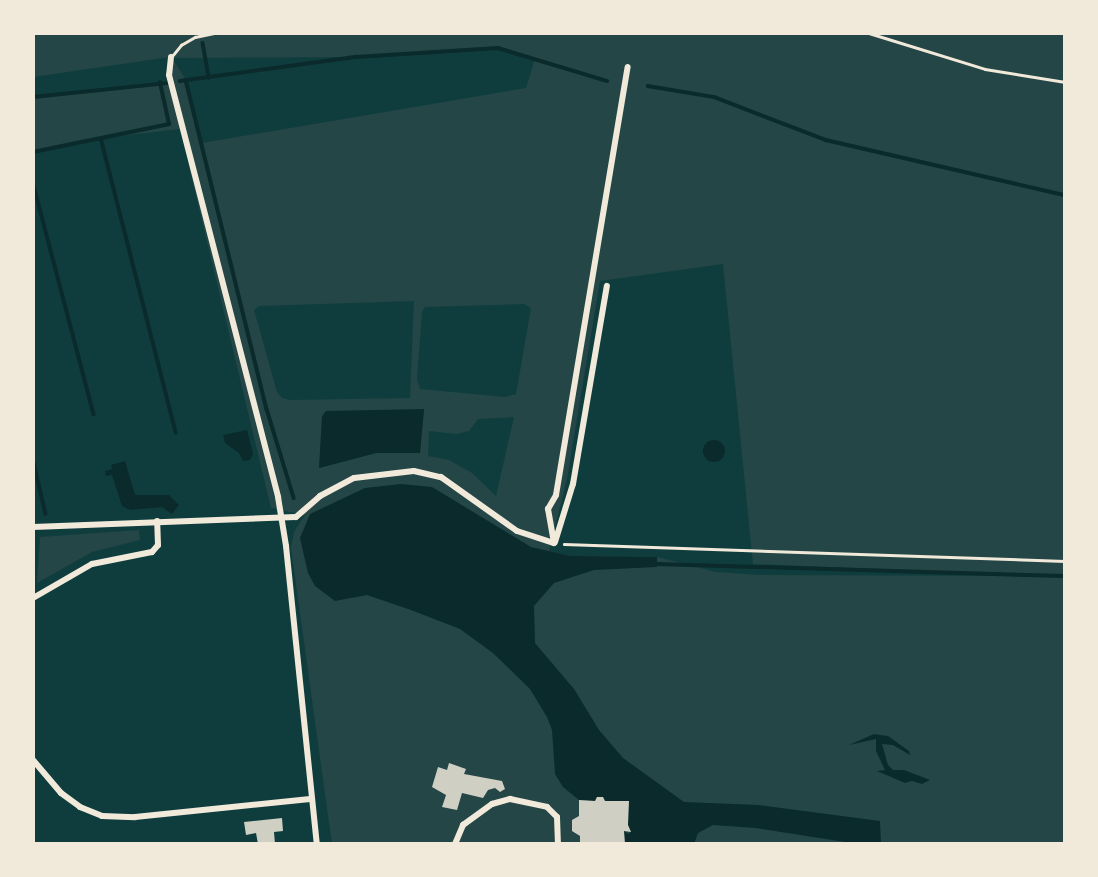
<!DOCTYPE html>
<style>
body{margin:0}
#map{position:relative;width:1098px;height:877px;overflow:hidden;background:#0f3d3e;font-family:"Noto Serif",serif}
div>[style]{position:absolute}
.green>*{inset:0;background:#244646}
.water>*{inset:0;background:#0a2a2b}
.round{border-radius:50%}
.stream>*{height:3.5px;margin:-1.75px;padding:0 1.75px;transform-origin:1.75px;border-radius:1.75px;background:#0a2a2b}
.building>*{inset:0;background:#cfcfc3}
.path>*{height:2.5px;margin:-1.25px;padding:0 1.25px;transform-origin:1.25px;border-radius:1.25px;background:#f1e9da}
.service>*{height:2.5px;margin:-1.25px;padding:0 1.25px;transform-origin:1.25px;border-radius:1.25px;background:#f1e9da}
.minor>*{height:6px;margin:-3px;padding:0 3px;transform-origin:3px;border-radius:3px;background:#f1e9da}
span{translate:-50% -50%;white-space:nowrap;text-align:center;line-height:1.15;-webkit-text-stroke:7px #f1e9da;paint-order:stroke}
.frame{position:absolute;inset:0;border:35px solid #f1e9da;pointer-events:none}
</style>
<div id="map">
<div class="green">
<div style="clip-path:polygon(evenodd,33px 33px,1065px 33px,1065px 844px,332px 844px,291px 548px,294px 532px,305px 515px,271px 508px,180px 129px,101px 138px,33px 152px,33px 97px,169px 83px,170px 57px,33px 77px,33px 33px,498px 48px,535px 59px,526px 88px,202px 143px,186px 80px,172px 58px,356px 57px,498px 48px,33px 33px,723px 264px,753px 564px,1049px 576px,760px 575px,716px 572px,657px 557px,569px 556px,549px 551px,567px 479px,600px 281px,723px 264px,33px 33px,414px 301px,410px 398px,290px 400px,282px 398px,277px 392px,254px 310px,259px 306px,414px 301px,33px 33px,524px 304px,531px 308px,516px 394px,505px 397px,420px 389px,417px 379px,422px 312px,425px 307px,524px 304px,33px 33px,424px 409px,420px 452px,376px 453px,319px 468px,424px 409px,33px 33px,514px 417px,496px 496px,472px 473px,449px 460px,428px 456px,429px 431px,456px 434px,469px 431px,478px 419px,514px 417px)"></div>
<div style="clip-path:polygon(139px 530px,140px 540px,92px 552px,37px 583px,40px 537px)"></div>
</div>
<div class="water">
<div style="clip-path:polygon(424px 409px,420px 453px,376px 453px,319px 468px,322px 416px,326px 411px)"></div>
<div style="clip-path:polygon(247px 430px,253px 454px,250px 460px,243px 461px,239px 453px,225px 443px,223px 435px)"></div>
<div class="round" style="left:703px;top:440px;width:22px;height:22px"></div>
<div style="clip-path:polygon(125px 461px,135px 495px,169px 495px,179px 505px,172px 514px,162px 507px,130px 510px,122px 506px,112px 475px,106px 476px,105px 471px,112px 469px,111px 465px)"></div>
<div style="clip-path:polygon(401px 484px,432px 487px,531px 547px,570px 556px,657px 557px,657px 567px,594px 570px,554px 583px,534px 606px,535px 643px,574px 689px,599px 730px,623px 758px,684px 802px,758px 805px,880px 821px,881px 844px,858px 844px,756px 828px,713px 825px,698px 833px,694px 844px,625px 844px,624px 831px,628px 834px,631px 832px,628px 825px,628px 801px,605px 801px,603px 797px,597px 797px,595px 801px,579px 800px,563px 787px,555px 774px,552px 730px,547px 717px,530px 689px,493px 653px,460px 629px,411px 610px,367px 595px,335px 601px,315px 586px,308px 573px,300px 538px,310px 514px,365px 488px)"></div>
<div style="clip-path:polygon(874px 734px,888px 736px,909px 751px,910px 755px,893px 745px,882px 744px,888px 765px,893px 770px,904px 770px,930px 780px,922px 784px,912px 781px,905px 783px,877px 771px,885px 770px,876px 751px,876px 739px,849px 745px)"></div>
</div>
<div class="stream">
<div style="left:203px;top:43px;width:35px;rotate:80deg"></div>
<div style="left:186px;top:80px;width:339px;rotate:76.2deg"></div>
<div style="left:267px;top:409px;width:93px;rotate:73.1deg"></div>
<div style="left:180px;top:81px;width:178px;rotate:-7.8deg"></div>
<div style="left:356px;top:57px;width:142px;rotate:-3.6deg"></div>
<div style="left:498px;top:48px;width:114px;rotate:16.8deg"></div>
<div style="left:648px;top:86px;width:67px;rotate:9.5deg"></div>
<div style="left:714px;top:97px;width:120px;rotate:21deg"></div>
<div style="left:826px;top:140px;width:245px;rotate:13deg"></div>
<div style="left:33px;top:97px;width:137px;rotate:-5.9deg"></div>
<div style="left:101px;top:138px;width:304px;rotate:75.7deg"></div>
<div style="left:33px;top:152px;width:139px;rotate:-11.6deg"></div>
<div style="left:169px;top:124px;width:42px;rotate:-102.4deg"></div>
<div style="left:33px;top:182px;width:240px;rotate:75.3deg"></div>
<div style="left:34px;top:463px;width:52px;rotate:76.8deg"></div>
<div style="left:657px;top:564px;width:408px;rotate:1.7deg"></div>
</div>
<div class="building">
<div style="clip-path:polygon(449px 763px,466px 769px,464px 774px,502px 781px,505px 789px,500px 792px,495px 788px,488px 790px,483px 798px,462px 793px,457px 810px,442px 807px,446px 795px,432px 787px,438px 767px,447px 770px)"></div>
<div style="clip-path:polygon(597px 797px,603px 797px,605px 801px,629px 801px,628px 825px,631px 832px,624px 831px,625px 844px,580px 844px,580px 836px,572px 831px,572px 820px,579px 816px,579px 800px,595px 801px)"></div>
<div style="clip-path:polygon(282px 818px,283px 831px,274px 832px,275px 844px,258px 844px,256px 833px,246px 835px,244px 822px)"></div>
</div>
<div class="path">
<div style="left:564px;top:544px;width:501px;rotate:1.94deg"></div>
</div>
<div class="service">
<div style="left:869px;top:33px;width:121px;rotate:17.2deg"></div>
<div style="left:985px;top:69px;width:81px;rotate:9.2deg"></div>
<div style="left:173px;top:55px;width:13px;rotate:-51deg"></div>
<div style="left:181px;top:45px;width:16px;rotate:-30deg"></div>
<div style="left:195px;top:37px;width:19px;rotate:-12deg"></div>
</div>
<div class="minor">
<div style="left:171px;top:57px;width:18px;rotate:96deg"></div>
<div style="left:169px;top:75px;width:436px;rotate:75.5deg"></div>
<div style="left:278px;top:497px;width:50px;rotate:80.7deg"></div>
<div style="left:286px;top:546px;width:300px;rotate:84.1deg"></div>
<div style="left:33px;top:527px;width:263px;rotate:-2.2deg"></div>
<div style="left:296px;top:517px;width:32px;rotate:-41deg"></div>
<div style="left:320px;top:496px;width:38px;rotate:-28deg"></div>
<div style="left:354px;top:478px;width:60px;rotate:-6.7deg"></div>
<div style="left:414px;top:471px;width:28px;rotate:13deg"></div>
<div style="left:441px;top:477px;width:93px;rotate:35.4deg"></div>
<div style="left:517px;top:531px;width:39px;rotate:18deg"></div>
<div style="left:555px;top:542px;width:61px;rotate:-72.8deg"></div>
<div style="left:573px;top:484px;width:201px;rotate:-80.3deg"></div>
<div style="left:554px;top:543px;width:35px;rotate:-100deg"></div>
<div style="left:548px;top:509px;width:16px;rotate:-60deg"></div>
<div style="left:556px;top:495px;width:434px;rotate:-80.5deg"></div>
<div style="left:33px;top:598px;width:68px;rotate:-30deg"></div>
<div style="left:92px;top:564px;width:61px;rotate:-11.3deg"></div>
<div style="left:152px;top:552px;width:9px;rotate:-49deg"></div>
<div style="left:158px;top:545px;width:24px;rotate:-92deg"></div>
<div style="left:33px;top:760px;width:43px;rotate:49.7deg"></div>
<div style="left:61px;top:793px;width:24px;rotate:36deg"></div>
<div style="left:80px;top:807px;width:24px;rotate:22deg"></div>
<div style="left:102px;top:816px;width:33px;rotate:2deg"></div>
<div style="left:135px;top:817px;width:176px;rotate:-5.9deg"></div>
<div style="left:455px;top:844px;width:21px;rotate:-67deg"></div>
<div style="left:463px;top:825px;width:36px;rotate:-36deg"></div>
<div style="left:492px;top:804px;width:19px;rotate:-16deg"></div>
<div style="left:510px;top:799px;width:38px;rotate:12deg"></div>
<div style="left:547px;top:807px;width:14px;rotate:45deg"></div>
<div style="left:557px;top:817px;width:27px;rotate:88deg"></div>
</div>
<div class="frame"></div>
</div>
